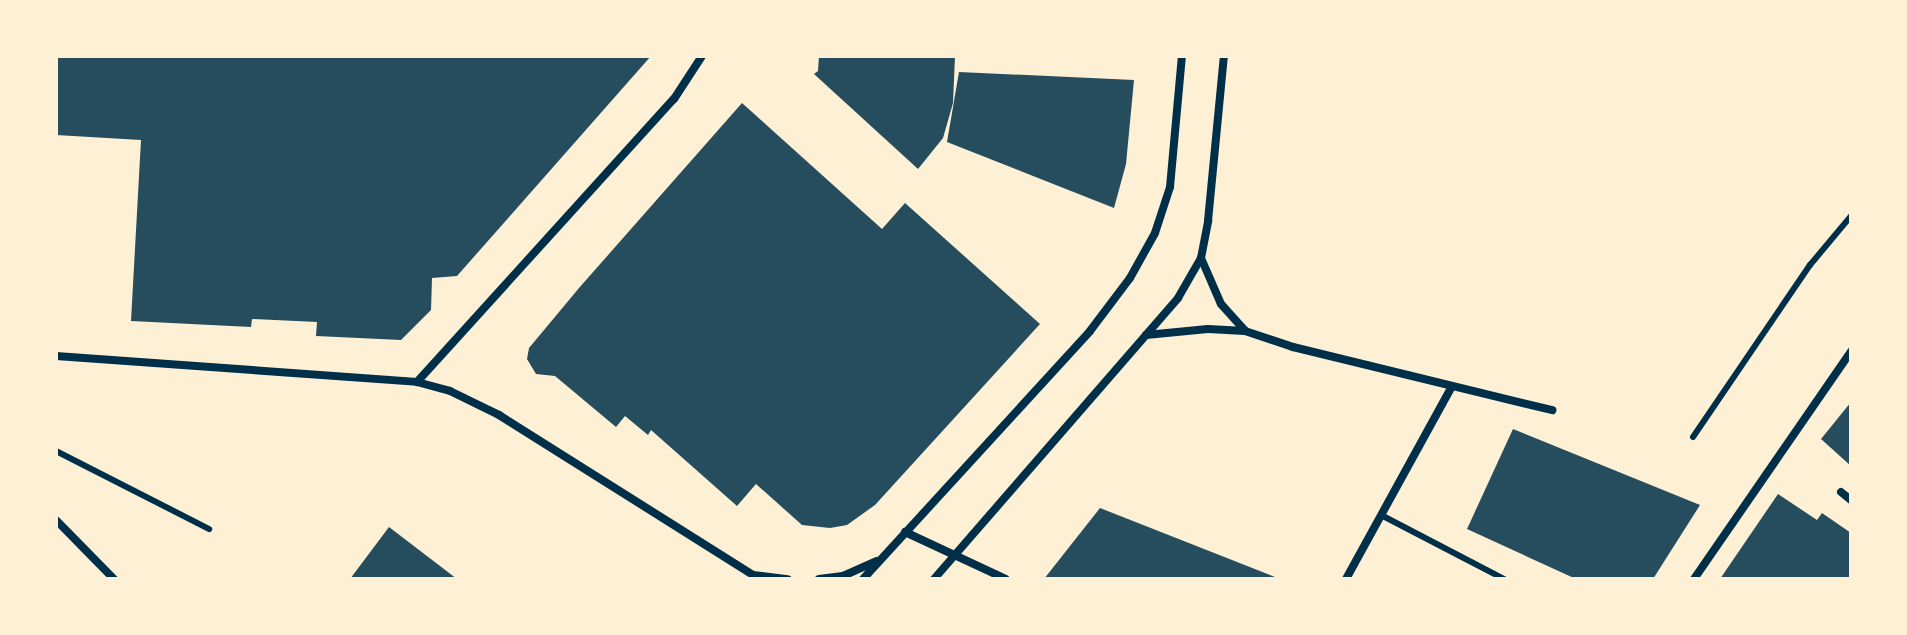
<!DOCTYPE html>
<style>
body{margin:0}
#map{position:relative;width:1907px;height:635px;overflow:hidden;background:#fdf0d5;font-family:Georgia,serif}
div>[style]{position:absolute}
.building>*{inset:0;background:#264d5e}
.service>*{height:6px;margin:-3px;padding:0 3px;transform-origin:3px;border-radius:3px;background:#003049}
.minor>*{height:8px;margin:-4px;padding:0 4px;transform-origin:4px;border-radius:4px;background:#003049}
span{translate:-50% -50%;white-space:nowrap;text-align:center;line-height:1.15;-webkit-text-stroke:8px #fdf0d5;paint-order:stroke}
.frame{position:absolute;inset:0;border:58px solid #fdf0d5;pointer-events:none}
</style>
<div id="map">
<div class="building">
<div style="clip-path:polygon(56px 56px,651px 56px,457px 276px,432px 278px,431px 310px,401px 340px,316px 336px,317px 322px,252px 319px,251px 327px,131px 321px,141px 140px,56px 135px)"></div>
<div style="clip-path:polygon(819px 56px,955px 56px,953px 103px,943px 138px,918px 169px,814px 74px,818px 71px)"></div>
<div style="clip-path:polygon(959px 72px,1134px 80px,1126px 164px,1114px 208px,947px 142px)"></div>
<div style="clip-path:polygon(742px 103px,882px 229px,905px 203px,1040px 324px,875px 505px,847px 525px,830px 528px,802px 525px,756px 484px,737px 506px,651px 430px,648px 435px,625px 416px,616px 427px,555px 376px,536px 374px,527px 359px,529px 348px,579px 288px)"></div>
<div style="clip-path:polygon(1851px 402px,1851px 466px,1821px 439px)"></div>
<div style="clip-path:polygon(1513px 429px,1700px 505px,1653px 579px,1576px 579px,1467px 529px)"></div>
<div style="clip-path:polygon(1778px 494px,1817px 520px,1822px 513px,1851px 533px,1851px 579px,1720px 579px)"></div>
<div style="clip-path:polygon(1100px 508px,1280px 579px,1044px 579px)"></div>
<div style="clip-path:polygon(389px 527px,457px 579px,350px 579px)"></div>
</div>
<div class="service">
<div style="left:1693px;top:437px;width:208px;rotate:-55.8deg"></div>
<div style="left:1810px;top:265px;width:64px;rotate:-50.1deg"></div>
<div style="left:56px;top:451px;width:172px;rotate:27deg"></div>
<div style="left:1381px;top:515px;width:139px;rotate:27.5deg"></div>
</div>
<div class="minor">
<div style="left:1201px;top:258px;width:50px;rotate:66.5deg"></div>
<div style="left:1221px;top:304px;width:36px;rotate:48deg"></div>
<div style="left:1146px;top:335px;width:62px;rotate:-5.5deg"></div>
<div style="left:1208px;top:329px;width:37px;rotate:3deg"></div>
<div style="left:1245px;top:331px;width:51px;rotate:18.4deg"></div>
<div style="left:1293px;top:347px;width:267px;rotate:13.7deg"></div>
<div style="left:56px;top:356px;width:362px;rotate:4.1deg"></div>
<div style="left:417px;top:382px;width:34px;rotate:15deg"></div>
<div style="left:450px;top:391px;width:55px;rotate:26.1deg"></div>
<div style="left:499px;top:415px;width:307px;rotate:32.2deg"></div>
<div style="left:417px;top:382px;width:382px;rotate:-47.8deg"></div>
<div style="left:674px;top:99px;width:51px;rotate:-56.9deg"></div>
<div style="left:1841px;top:492px;width:13px;rotate:39deg"></div>
<div style="left:56px;top:520px;width:83px;rotate:45.5deg"></div>
<div style="left:905px;top:532px;width:111px;rotate:25deg"></div>
<div style="left:753px;top:575px;width:35px;rotate:7deg"></div>
<div style="left:819px;top:579px;width:24px;rotate:-7deg"></div>
<div style="left:843px;top:576px;width:37px;rotate:-24deg"></div>
<div style="left:863px;top:579px;width:336px;rotate:-47.5deg"></div>
<div style="left:1090px;top:331px;width:66px;rotate:-53deg"></div>
<div style="left:1130px;top:278px;width:51px;rotate:-60.9deg"></div>
<div style="left:1155px;top:233px;width:48px;rotate:-71.9deg"></div>
<div style="left:1170px;top:187px;width:132px;rotate:-84.8deg"></div>
<div style="left:934px;top:579px;width:372px;rotate:-49deg"></div>
<div style="left:1178px;top:298px;width:46px;rotate:-60.1deg"></div>
<div style="left:1201px;top:258px;width:38px;rotate:-79deg"></div>
<div style="left:1208px;top:221px;width:166px;rotate:-84.5deg"></div>
<div style="left:1346px;top:579px;width:220px;rotate:-61.2deg"></div>
<div style="left:1694px;top:579px;width:277px;rotate:-55.4deg"></div>
</div>
<div class="frame"></div>
</div>
